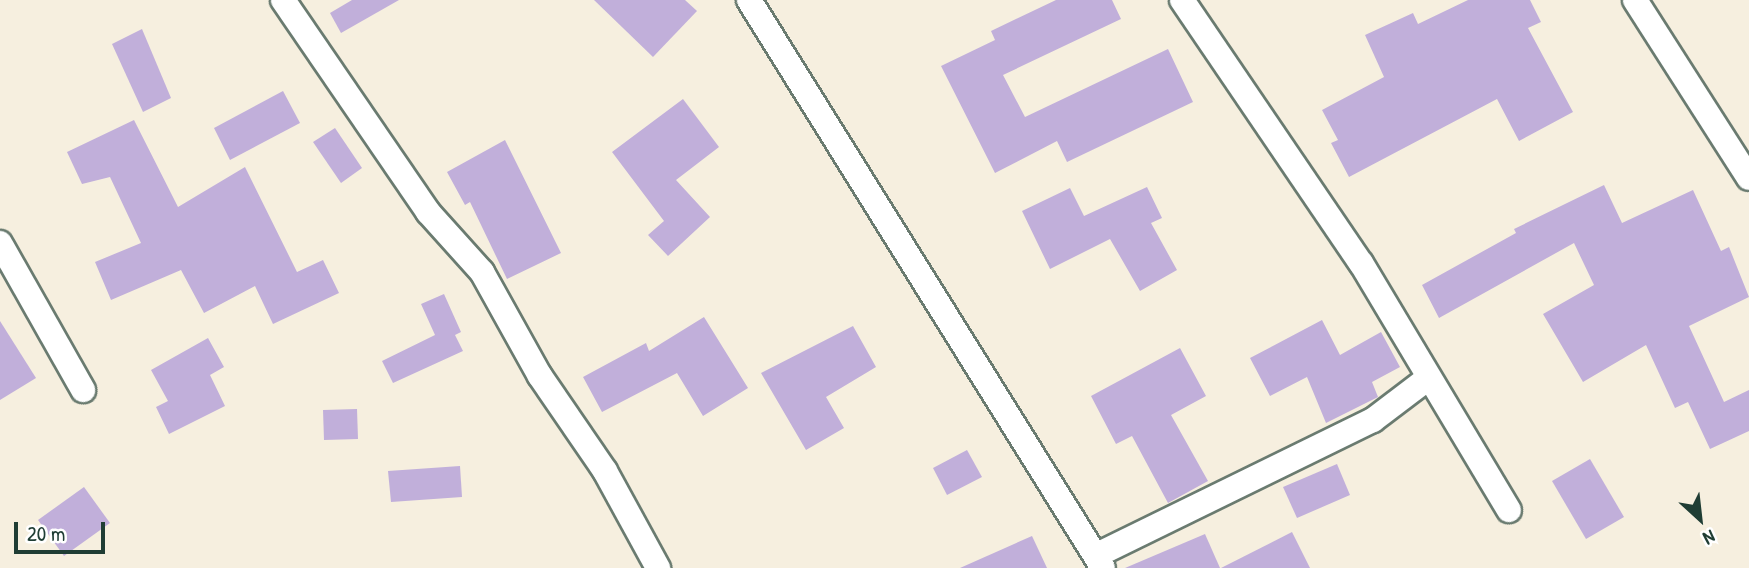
<!DOCTYPE html>
<style>
body{margin:0}
#map{position:relative;width:1749px;height:568px;overflow:hidden;background:#f6efdf;font-family:"Patrick Hand",sans-serif}
div>[style]{position:absolute}
.building>*{inset:0;background:#c1afda}
.roads{filter:drop-shadow(2px 0 #6a7b70) drop-shadow(-2px 0 #6a7b70) drop-shadow(0 2px #6a7b70) drop-shadow(0 -2px #6a7b70)}
.street>*{height:24px;margin:-12px;padding:0 12px;transform-origin:12px;border-radius:12px;background:#fff}
span{translate:-50% -50%;white-space:nowrap;text-align:center;line-height:1.15;-webkit-text-stroke:6px #fff;paint-order:stroke}
.north{position:absolute;left:1665px;top:484px;width:70px;height:70px;-webkit-text-stroke:5px #fff;paint-order:stroke;rotate:153deg;font-size:19px;font-weight:700;line-height:28px;text-align:center;color:#1f3d34}
.north::after{content:'';display:block;margin:auto;width:24px;height:32px;background:#1f3d34;clip-path:polygon(50% 0,100% 100%,50% 72%,0 100%)}
.scale{position:absolute;left:14px;top:522px;width:91px;height:32px;box-sizing:border-box;border:4px solid #1f3d34;border-top:0;padding-left:9px;font-size:21px;line-height:24px;white-space:nowrap;color:#1f3d34;-webkit-text-stroke:5px #fff;paint-order:stroke}
</style>
<div id="map">
<div class="building">
<div style="clip-path:polygon(352px 0,399px 0,341px 33px,330px 13px)"></div>
<div style="clip-path:polygon(594px 0,685px 0,697px 11px,653px 57px)"></div>
<div style="clip-path:polygon(1056px 0,1112px 0,1121px 19px,1003px 75px,1025px 117px,1168px 49px,1193px 102px,1067px 162px,1057px 141px,995px 173px,941px 66px,995px 40px,991px 31px)"></div>
<div style="clip-path:polygon(1468px 0,1530px 0,1541px 22px,1528px 28px,1573px 112px,1519px 141px,1497px 99px,1349px 177px,1331px 143px,1338px 140px,1322px 110px,1384px 77px,1365px 35px,1413px 13px,1418px 24px)"></div>
<div style="clip-path:polygon(142px 29px,171px 98px,143px 112px,112px 44px)"></div>
<div style="clip-path:polygon(283px 91px,300px 123px,230px 160px,214px 128px)"></div>
<div style="clip-path:polygon(683px 99px,719px 147px,676px 180px,710px 217px,668px 256px,648px 235px,664px 221px,612px 152px)"></div>
<div style="clip-path:polygon(134px 120px,178px 207px,245px 167px,297px 272px,323px 260px,339px 293px,273px 324px,255px 286px,204px 313px,181px 270px,111px 300px,95px 262px,141px 243px,110px 177px,82px 184px,67px 152px)"></div>
<div style="clip-path:polygon(335px 128px,362px 168px,341px 183px,313px 142px)"></div>
<div style="clip-path:polygon(505px 140px,561px 253px,507px 279px,470px 202px,465px 205px,447px 172px)"></div>
<div style="clip-path:polygon(1604px 185px,1622px 223px,1693px 190px,1721px 251px,1729px 247px,1749px 297px,1689px 326px,1724px 402px,1749px 390px,1749px 431px,1710px 449px,1688px 402px,1675px 408px,1646px 345px,1583px 382px,1543px 314px,1594px 285px,1574px 243px,1439px 318px,1422px 285px,1516px 233px,1514px 229px)"></div>
<div style="clip-path:polygon(1147px 187px,1162px 218px,1151px 223px,1177px 270px,1140px 291px,1110px 239px,1050px 269px,1022px 211px,1070px 188px,1084px 216px)"></div>
<div style="clip-path:polygon(444px 294px,461px 332px,455px 335px,463px 351px,393px 383px,382px 361px,435px 335px,421px 304px)"></div>
<div style="clip-path:polygon(704px 317px,748px 388px,703px 416px,677px 373px,602px 412px,583px 377px,646px 343px,649px 351px)"></div>
<div style="clip-path:polygon(1322px 320px,1340px 355px,1381px 332px,1400px 367px,1372px 382px,1378px 397px,1326px 423px,1307px 377px,1270px 396px,1250px 358px)"></div>
<div style="clip-path:polygon(0 321px,36px 378px,0 400px)"></div>
<div style="clip-path:polygon(853px 326px,876px 367px,826px 397px,844px 428px,806px 450px,761px 373px)"></div>
<div style="clip-path:polygon(208px 338px,224px 367px,210px 375px,225px 406px,169px 434px,156px 407px,168px 401px,151px 370px)"></div>
<div style="clip-path:polygon(1180px 348px,1206px 396px,1171px 415px,1208px 481px,1168px 503px,1132px 436px,1116px 444px,1091px 396px)"></div>
<div style="clip-path:polygon(357px 409px,358px 439px,324px 440px,323px 410px)"></div>
<div style="clip-path:polygon(967px 450px,982px 477px,947px 495px,933px 468px)"></div>
<div style="clip-path:polygon(1590px 459px,1624px 517px,1586px 539px,1552px 481px)"></div>
<div style="clip-path:polygon(1337px 464px,1350px 495px,1297px 518px,1283px 487px)"></div>
<div style="clip-path:polygon(460px 466px,462px 497px,391px 502px,388px 471px)"></div>
<div style="clip-path:polygon(84px 487px,110px 523px,64px 556px,38px 520px)"></div>
<div style="clip-path:polygon(1292px 532px,1310px 568px,1221px 568px)"></div>
<div style="clip-path:polygon(1205px 534px,1220px 568px,1125px 568px)"></div>
<div style="clip-path:polygon(1032px 536px,1047px 568px,960px 568px)"></div>
</div>
<div class="roads">
<div class="street">
<div style="left:283px;top:0;width:257px;rotate:55.6deg"></div>
<div style="left:428px;top:212px;width:81px;rotate:48deg"></div>
<div style="left:482px;top:272px;width:119px;rotate:60.9deg"></div>
<div style="left:540px;top:376px;width:115px;rotate:55.6deg"></div>
<div style="left:605px;top:471px;width:111px;rotate:61.3deg"></div>
<div style="left:749px;top:0;width:669px;rotate:58.07deg"></div>
<div style="left:1182px;top:0;width:318px;rotate:55.8deg"></div>
<div style="left:1361px;top:263px;width:288px;rotate:59.1deg"></div>
<div style="left:1635px;top:0;width:211px;rotate:57.4deg"></div>
<div style="left:0;top:243px;width:169px;rotate:60.5deg"></div>
<div style="left:1097px;top:555px;width:307px;rotate:-26.1deg"></div>
<div style="left:1373px;top:420px;width:68px;rotate:-37.2deg"></div>
</div>
</div>
<div class="north">N</div>
<div class="scale">20 m</div>
</div>
